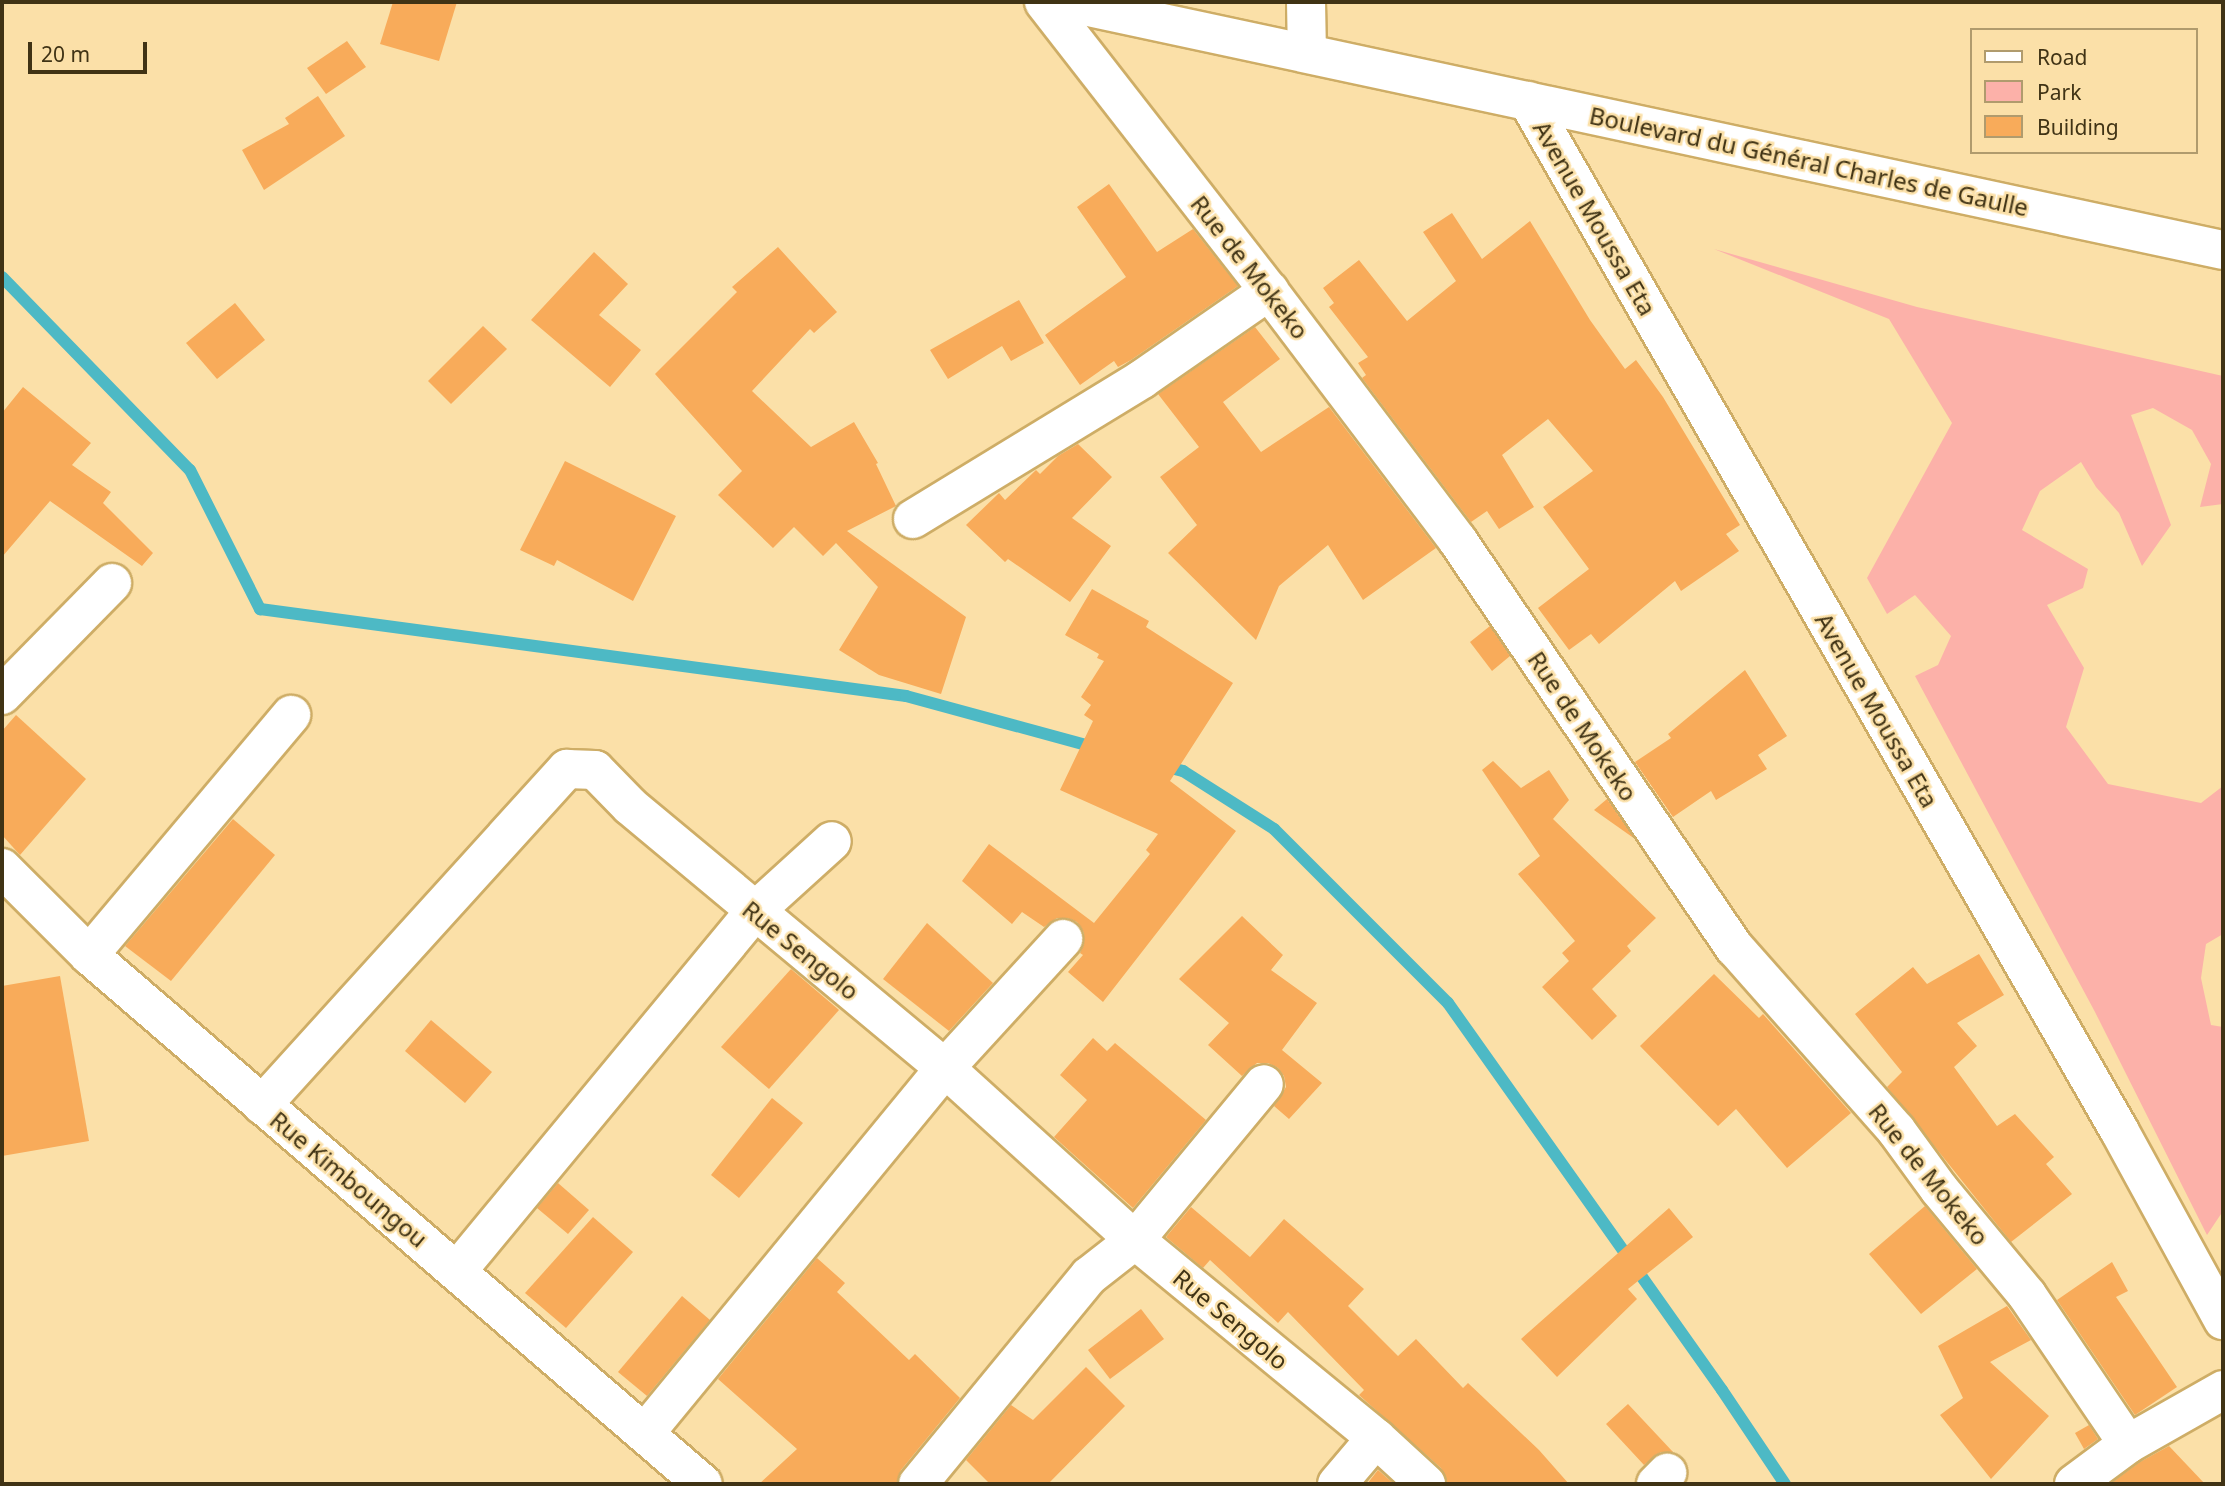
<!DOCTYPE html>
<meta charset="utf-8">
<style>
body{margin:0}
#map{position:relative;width:2225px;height:1486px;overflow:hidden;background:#fbe0a8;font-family:"Noto Sans",sans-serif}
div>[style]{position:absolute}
.green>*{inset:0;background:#fcb1a9}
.stream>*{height:12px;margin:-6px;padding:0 6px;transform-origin:6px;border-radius:6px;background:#4db9c5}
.building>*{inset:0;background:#f8ab5a}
.roads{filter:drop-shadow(2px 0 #cead66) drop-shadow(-2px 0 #cead66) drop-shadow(0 2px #cead66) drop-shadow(0 -2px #cead66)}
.minor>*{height:38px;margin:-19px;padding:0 19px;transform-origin:19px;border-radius:19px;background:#fff}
span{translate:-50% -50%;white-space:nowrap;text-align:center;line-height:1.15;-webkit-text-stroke:5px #fbe0a8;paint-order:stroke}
.street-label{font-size:24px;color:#403315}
.frame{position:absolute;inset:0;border:4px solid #403315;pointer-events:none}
.legend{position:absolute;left:1970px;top:28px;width:228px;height:126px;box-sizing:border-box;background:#fbe0a8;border:2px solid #b09b6d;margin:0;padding:9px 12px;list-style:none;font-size:21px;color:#403315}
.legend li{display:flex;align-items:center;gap:14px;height:35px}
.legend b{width:35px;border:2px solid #b09b6d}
.scale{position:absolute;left:28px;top:42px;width:119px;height:32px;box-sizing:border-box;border:4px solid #403315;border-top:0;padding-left:9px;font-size:21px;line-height:24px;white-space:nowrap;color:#403315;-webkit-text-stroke:5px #fbe0a8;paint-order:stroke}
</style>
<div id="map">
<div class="green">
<div style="clip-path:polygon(1714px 249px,1917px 307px,2223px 376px,2223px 504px,2200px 507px,2211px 464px,2192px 430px,2153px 408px,2131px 415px,2171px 525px,2142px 566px,2119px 513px,2096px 487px,2081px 462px,2040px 491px,2022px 530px,2088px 569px,2083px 588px,2047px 605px,2084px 668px,2066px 727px,2108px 784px,2201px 803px,2223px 786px,2223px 934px,2206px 944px,2201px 978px,2211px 1025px,2223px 1027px,2223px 1211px,2207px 1235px,2095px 1012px,1915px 676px,1938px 665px,1951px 636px,1915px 595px,1887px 614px,1867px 578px,1952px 423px,1889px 319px)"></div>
</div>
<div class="stream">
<div style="left:2px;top:277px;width:269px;rotate:45.8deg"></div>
<div style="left:190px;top:470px;width:156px;rotate:63.3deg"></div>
<div style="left:260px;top:609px;width:652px;rotate:7.67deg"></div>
<div style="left:906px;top:696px;width:199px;rotate:15.2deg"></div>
<div style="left:1163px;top:766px;width:21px;rotate:14deg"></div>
<div style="left:1183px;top:771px;width:108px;rotate:32.5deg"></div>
<div style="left:1274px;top:829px;width:246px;rotate:45deg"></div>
<div style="left:1448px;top:1003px;width:474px;rotate:54.7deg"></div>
<div style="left:1722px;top:1390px;width:113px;rotate:56.2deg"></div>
</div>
<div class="building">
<div style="clip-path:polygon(393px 2px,457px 2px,439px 61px,380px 44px)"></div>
<div style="clip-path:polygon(347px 41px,366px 67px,326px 94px,307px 68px)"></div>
<div style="clip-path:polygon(318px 96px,345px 136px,264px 190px,242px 150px,289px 124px,285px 118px)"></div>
<div style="clip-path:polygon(1109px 184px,1157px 252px,1193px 229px,1238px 286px,1131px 360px,1118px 367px,1114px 361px,1080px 385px,1045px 335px,1126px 277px,1077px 207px)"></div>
<div style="clip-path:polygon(1452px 213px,1482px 259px,1530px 221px,1590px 320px,1625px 369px,1636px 360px,1663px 397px,1740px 525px,1726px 534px,1739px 551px,1681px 591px,1675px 581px,1599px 644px,1591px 634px,1569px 650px,1538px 608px,1589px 569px,1543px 507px,1593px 471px,1548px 419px,1502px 455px,1534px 507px,1499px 529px,1487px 511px,1471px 522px,1362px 378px,1366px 375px,1358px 363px,1368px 357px,1329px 307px,1334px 303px,1323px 288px,1359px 260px,1407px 321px,1456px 281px,1423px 232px)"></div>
<div style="clip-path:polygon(778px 247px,837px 312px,814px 333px,810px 329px,752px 391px,811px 447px,854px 422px,878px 463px,876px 464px,896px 506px,847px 531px,966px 617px,941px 694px,879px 675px,839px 650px,878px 587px,836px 543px,823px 556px,794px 527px,773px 548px,718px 495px,742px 471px,655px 374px,737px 292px,732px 287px)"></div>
<div style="clip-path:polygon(594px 252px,628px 284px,599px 315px,641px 350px,610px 387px,531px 320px)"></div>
<div style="clip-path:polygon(1019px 300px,1044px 343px,1011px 361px,1002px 346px,948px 379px,930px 350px)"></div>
<div style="clip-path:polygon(235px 303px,265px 340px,217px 379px,186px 343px)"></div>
<div style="clip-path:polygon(483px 326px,507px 349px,451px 404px,428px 381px)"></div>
<div style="clip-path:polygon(1255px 327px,1280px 359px,1223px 402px,1261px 452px,1329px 407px,1436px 548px,1363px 600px,1328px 545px,1279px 586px,1256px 640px,1168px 553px,1197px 525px,1160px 477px,1199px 447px,1158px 394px)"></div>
<div style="clip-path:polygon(23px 387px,91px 443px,72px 465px,111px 492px,103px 503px,153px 553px,142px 566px,50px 501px,2px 557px,2px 413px)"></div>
<div style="clip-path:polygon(1078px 444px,1112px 477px,1072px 518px,1111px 546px,1070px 602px,1008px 559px,1005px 562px,966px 525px,999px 493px,1005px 500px,1036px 470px,1040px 474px,1058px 456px)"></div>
<div style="clip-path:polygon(565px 461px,676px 516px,633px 601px,557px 560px,554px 566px,520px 550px)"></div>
<div style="clip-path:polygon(1092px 589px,1149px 621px,1146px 627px,1233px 683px,1170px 781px,1236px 831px,1103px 1002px,1068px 972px,1083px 955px,1080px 953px,1084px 943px,1084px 933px,1077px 922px,1067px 918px,1057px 918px,1044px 927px,1022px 912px,1012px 924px,962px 881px,989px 844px,1094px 923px,1150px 854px,1146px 850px,1158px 834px,1060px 790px,1093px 721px,1084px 715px,1091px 705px,1081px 697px,1104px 661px,1097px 658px,1099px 654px,1065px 635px)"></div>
<div style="clip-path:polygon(1490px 626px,1510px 656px,1492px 671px,1470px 642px)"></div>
<div style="clip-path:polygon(1745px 670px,1787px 736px,1758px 755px,1767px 769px,1716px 800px,1711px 791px,1673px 817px,1635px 762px,1671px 738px,1668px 734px)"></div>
<div style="clip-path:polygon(16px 715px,86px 779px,20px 855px,2px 835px,2px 731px)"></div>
<div style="clip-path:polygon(1493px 761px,1521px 788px,1549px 770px,1569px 800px,1553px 819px,1656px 918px,1627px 946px,1631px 951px,1592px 989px,1617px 1016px,1592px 1040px,1542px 987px,1569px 961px,1562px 953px,1575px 941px,1518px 874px,1540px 856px,1482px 770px)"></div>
<div style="clip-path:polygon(1607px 799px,1635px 839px,1594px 810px)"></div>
<div style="clip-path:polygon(233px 819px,275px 855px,171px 981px,125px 946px)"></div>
<div style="clip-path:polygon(1242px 916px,1283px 955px,1271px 970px,1317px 1003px,1282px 1050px,1322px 1083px,1289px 1119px,1274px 1106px,1286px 1087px,1284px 1076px,1278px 1068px,1268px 1063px,1257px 1063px,1242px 1076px,1208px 1045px,1229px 1023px,1179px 979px)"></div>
<div style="clip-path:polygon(927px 923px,993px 983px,949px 1031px,883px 979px)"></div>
<div style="clip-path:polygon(1979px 954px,2004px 995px,1957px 1023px,1977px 1046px,1954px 1067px,1997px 1126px,2015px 1114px,2054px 1157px,2046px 1164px,2072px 1194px,2011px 1242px,1887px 1087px,1902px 1072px,1855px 1014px,1913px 967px,1927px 984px)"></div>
<div style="clip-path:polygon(791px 969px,839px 1010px,769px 1089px,721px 1047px)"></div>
<div style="clip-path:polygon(1714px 974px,1759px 1018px,1763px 1014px,1851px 1113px,1787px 1168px,1736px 1109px,1718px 1126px,1640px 1046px)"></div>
<div style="clip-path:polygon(60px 976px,89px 1141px,2px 1156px,2px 986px)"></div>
<div style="clip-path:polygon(431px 1020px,492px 1072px,465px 1103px,405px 1051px)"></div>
<div style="clip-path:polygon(1093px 1038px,1107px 1051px,1115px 1043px,1206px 1120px,1133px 1208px,1054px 1137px,1087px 1100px,1060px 1075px)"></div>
<div style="clip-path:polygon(772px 1098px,803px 1123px,739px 1198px,711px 1175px)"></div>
<div style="clip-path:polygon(558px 1183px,589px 1210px,568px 1234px,537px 1208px)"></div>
<div style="clip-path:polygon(1925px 1206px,1977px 1269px,1921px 1314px,1869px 1254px)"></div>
<div style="clip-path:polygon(1191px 1207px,1250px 1257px,1284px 1219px,1364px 1289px,1348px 1306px,1398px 1356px,1416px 1339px,1463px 1388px,1468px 1383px,1539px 1450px,1569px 1484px,1447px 1484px,1441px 1468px,1359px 1395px,1364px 1390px,1288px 1312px,1278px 1323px,1210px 1260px,1203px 1268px,1166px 1237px)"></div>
<div style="clip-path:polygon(1669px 1208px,1693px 1237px,1628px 1289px,1637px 1299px,1557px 1377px,1521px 1339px)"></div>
<div style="clip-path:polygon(593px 1217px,633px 1252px,566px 1328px,525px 1293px)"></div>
<div style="clip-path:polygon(817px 1258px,845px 1283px,837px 1292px,909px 1360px,915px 1354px,960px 1398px,901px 1470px,897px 1484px,759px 1484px,797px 1449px,718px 1379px)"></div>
<div style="clip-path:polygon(2112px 1262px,2128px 1291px,2116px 1297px,2177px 1387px,2135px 1415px,2057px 1300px)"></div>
<div style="clip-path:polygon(682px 1296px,710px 1320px,647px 1396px,618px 1372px)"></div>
<div style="clip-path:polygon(2007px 1306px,2031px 1340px,1990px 1362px,2049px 1416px,1991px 1479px,1940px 1415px,1963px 1398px,1938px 1346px)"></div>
<div style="clip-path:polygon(1141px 1309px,1164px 1339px,1110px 1379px,1088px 1350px)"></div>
<div style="clip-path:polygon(1086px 1367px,1125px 1406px,1048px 1484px,990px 1484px,966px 1460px,1011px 1405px,1033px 1420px)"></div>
<div style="clip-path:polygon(1628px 1404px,1673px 1452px,1661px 1452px,1644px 1465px,1606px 1424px)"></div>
<div style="clip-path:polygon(2089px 1425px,2098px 1439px,2084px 1449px,2075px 1433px)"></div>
<div style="clip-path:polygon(2169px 1446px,2205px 1484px,2110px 1484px,2140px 1462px)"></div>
<div style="clip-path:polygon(1378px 1470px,1394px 1484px,1367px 1484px)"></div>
</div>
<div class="roads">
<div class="minor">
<div style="left:1044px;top:2px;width:366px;rotate:52.1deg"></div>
<div style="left:1269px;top:291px;width:313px;rotate:52.9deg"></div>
<div style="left:1458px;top:541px;width:492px;rotate:55.8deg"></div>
<div style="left:1735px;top:948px;width:243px;rotate:48.5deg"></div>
<div style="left:1896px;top:1130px;width:73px;rotate:53.9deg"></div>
<div style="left:1939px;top:1189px;width:138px;rotate:50.3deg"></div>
<div style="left:2027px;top:1295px;width:180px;rotate:55.9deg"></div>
<div style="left:1065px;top:2px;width:1184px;rotate:12.09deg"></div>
<div style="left:1306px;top:2px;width:51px;rotate:88.9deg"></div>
<div style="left:1528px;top:101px;width:1187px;rotate:60.13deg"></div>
<div style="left:2119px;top:1130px;width:217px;rotate:61.3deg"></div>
<div style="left:913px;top:519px;width:268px;rotate:-31.4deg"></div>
<div style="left:1142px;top:379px;width:155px;rotate:-34.7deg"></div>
<div style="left:2px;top:695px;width:157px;rotate:-45.5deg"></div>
<div style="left:2px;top:868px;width:123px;rotate:45deg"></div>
<div style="left:89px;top:955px;width:810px;rotate:40.75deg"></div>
<div style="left:89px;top:955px;width:314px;rotate:-49.9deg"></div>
<div style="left:262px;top:1105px;width:454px;rotate:-47.8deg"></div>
<div style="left:567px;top:769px;width:28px;rotate:2deg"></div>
<div style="left:595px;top:770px;width:50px;rotate:45.8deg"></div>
<div style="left:630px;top:806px;width:410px;rotate:39.8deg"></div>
<div style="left:945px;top:1068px;width:256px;rotate:42.2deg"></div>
<div style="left:1135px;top:1240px;width:312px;rotate:39.4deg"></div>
<div style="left:1376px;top:1438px;width:68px;rotate:42.6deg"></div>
<div style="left:457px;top:1271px;width:466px;rotate:-50.4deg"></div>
<div style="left:754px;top:912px;width:105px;rotate:-42.3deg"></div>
<div style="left:645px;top:1433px;width:472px;rotate:-50.6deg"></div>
<div style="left:945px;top:1068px;width:175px;rotate:-47.5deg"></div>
<div style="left:918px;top:1484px;width:269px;rotate:-50.6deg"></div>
<div style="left:1089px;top:1276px;width:58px;rotate:-38deg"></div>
<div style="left:1135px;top:1240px;width:202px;rotate:-50.4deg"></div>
<div style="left:1337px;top:1484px;width:60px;rotate:-49.7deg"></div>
<div style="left:1656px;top:1484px;width:16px;rotate:-45deg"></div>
<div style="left:2074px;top:1484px;width:67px;rotate:-36.5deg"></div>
<div style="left:2128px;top:1444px;width:109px;rotate:-29.6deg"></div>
</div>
</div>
<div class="street-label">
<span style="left:1809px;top:161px;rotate:12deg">Boulevard du Général Charles de Gaulle</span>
<span style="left:1595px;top:218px;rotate:60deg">Avenue Moussa Eta</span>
<span style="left:1250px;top:267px;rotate:52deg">Rue de Mokeko</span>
<span style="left:1877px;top:710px;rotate:60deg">Avenue Moussa Eta</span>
<span style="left:1583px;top:726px;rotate:56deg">Rue de Mokeko</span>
<span style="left:801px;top:950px;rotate:39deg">Rue Sengolo</span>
<span style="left:1929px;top:1174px;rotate:51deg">Rue de Mokeko</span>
<span style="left:349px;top:1179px;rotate:40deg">Rue Kimboungou</span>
<span style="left:1231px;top:1319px;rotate:40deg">Rue Sengolo</span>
</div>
<div class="frame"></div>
<ul class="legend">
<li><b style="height:9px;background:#fff"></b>Road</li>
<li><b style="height:19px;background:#fcb1a9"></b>Park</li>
<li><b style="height:19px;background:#f8ab5a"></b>Building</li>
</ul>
<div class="scale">20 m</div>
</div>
